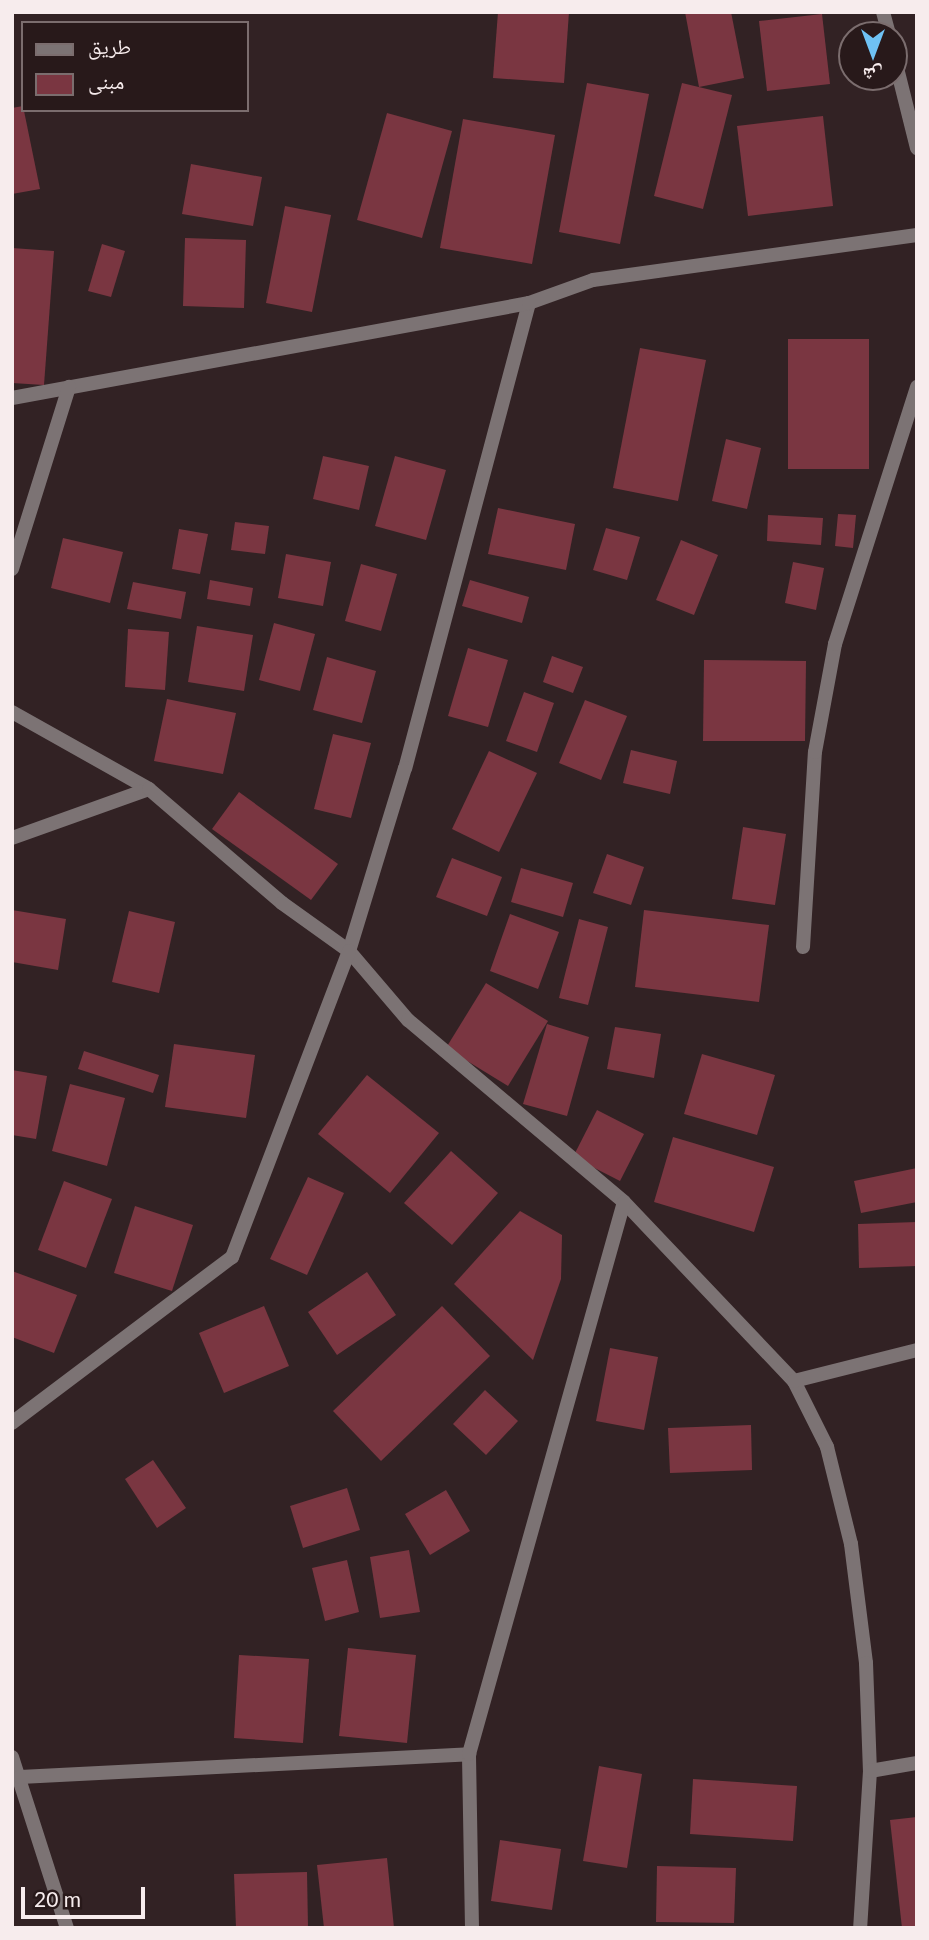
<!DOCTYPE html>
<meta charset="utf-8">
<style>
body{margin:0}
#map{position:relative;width:929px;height:1940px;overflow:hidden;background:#322224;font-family:Lato,"Noto Naskh Arabic",sans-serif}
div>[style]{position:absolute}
.building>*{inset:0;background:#7a3641}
.minor>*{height:14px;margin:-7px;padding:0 7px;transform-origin:7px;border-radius:7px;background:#7c7374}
span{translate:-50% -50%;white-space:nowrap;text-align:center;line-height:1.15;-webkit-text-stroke:5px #28191a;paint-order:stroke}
.frame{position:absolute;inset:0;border:14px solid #f7eced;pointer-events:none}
.legend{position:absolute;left:21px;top:21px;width:228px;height:91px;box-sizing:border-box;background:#28191a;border:2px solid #7b6d6e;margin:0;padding:9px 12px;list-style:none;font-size:21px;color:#f7eced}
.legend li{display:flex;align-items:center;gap:14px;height:35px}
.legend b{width:35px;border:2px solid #7b6d6e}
.north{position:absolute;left:838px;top:21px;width:70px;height:70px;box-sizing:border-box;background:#28191a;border:2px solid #7b6d6e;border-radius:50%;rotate:180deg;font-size:19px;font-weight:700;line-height:28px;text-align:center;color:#f7eced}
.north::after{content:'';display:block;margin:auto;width:24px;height:32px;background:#6fc2f4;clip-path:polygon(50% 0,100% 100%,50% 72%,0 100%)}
.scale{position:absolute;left:21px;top:1887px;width:124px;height:32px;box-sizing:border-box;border:4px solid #f7eced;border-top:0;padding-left:9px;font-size:21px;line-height:24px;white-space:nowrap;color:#f7eced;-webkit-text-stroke:5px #28191a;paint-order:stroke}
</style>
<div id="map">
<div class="building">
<div style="clip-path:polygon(498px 12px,569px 12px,564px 83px,493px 78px)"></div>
<div style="clip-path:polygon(685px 12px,731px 12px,744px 78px,699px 87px)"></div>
<div style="clip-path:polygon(822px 14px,830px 84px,767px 91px,759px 21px)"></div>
<div style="clip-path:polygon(587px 83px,649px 94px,620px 244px,559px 232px)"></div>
<div style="clip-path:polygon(682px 83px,732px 95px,703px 209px,654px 196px)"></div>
<div style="clip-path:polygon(23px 106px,40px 189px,12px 194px,12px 108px)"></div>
<div style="clip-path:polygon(387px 113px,452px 131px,422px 238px,357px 220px)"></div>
<div style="clip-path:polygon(823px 116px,833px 206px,748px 216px,737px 126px)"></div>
<div style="clip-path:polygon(463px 119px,555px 135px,532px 264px,440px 248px)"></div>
<div style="clip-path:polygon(191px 164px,262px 177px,253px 226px,182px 214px)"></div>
<div style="clip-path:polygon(285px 206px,331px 215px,312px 312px,266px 303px)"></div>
<div style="clip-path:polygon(185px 238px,246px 240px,244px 308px,183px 306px)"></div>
<div style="clip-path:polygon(102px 244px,125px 251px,111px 297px,88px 291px)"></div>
<div style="clip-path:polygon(12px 248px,54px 251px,44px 385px,12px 383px)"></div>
<div style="clip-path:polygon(788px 339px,869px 339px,869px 469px,788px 469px)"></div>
<div style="clip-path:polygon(640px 348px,706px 360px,678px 501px,613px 488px)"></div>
<div style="clip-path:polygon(726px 439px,761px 448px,747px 509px,712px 501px)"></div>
<div style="clip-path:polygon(323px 456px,369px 466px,359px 510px,313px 499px)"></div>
<div style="clip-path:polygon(395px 456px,446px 470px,426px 540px,375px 526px)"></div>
<div style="clip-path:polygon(498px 508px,575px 524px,566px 570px,488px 554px)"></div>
<div style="clip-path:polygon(838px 514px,856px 515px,853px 548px,835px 546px)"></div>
<div style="clip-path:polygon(768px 515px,823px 518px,821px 545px,767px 541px)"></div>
<div style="clip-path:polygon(235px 522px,269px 526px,265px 554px,231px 550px)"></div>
<div style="clip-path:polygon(606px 528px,640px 537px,627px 580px,593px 570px)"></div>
<div style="clip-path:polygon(179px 529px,208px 534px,200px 574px,172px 569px)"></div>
<div style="clip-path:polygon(63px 538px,123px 552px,110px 603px,51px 588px)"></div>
<div style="clip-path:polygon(681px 540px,718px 555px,694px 615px,656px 600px)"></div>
<div style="clip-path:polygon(286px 554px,331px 562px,323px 606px,278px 598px)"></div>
<div style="clip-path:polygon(793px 562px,824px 568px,816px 610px,785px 603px)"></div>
<div style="clip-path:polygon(361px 564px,397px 574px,381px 631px,345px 621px)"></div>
<div style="clip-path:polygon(210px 580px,253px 588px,250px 606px,207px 599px)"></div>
<div style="clip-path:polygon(470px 580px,529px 597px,522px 623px,462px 606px)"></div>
<div style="clip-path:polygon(133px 582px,186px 592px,181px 619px,127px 609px)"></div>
<div style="clip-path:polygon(274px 623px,315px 634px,300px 691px,259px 680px)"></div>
<div style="clip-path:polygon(197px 626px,253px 635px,244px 691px,188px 682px)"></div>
<div style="clip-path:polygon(128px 629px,169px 632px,165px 690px,125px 687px)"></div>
<div style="clip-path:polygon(468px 648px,508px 660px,488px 727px,448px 716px)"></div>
<div style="clip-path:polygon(552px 656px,583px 667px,573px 693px,543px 682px)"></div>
<div style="clip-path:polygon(327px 657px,376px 671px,362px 723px,313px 710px)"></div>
<div style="clip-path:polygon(704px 660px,806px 661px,805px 741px,703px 741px)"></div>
<div style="clip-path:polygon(524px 692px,554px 703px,537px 752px,506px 741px)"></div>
<div style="clip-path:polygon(167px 699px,236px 713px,223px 774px,154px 761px)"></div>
<div style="clip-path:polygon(585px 700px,627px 716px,601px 780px,559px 763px)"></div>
<div style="clip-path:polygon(333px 734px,371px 743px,351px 818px,314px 809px)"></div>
<div style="clip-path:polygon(631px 750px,677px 761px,670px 794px,623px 783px)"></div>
<div style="clip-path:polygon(489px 751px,537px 773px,499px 852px,452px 829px)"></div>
<div style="clip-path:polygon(239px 792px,338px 864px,311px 900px,212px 829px)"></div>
<div style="clip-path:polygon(743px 827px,786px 834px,775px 905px,732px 899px)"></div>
<div style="clip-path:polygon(607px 854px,644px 867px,631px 905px,593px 893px)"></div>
<div style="clip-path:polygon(452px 858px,502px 877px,487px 916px,436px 897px)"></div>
<div style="clip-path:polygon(521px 868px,573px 883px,563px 917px,511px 902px)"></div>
<div style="clip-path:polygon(12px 910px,66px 919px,58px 970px,12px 962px)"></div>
<div style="clip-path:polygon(644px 910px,769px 925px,759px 1002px,635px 987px)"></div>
<div style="clip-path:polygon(129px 911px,175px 922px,159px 993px,112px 982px)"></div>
<div style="clip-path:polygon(510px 914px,559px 932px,538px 989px,490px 971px)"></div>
<div style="clip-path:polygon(579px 919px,608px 927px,588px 1005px,559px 998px)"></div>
<div style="clip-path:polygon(486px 983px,548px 1021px,508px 1086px,446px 1048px)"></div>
<div style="clip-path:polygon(547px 1024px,589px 1037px,567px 1116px,523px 1104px)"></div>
<div style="clip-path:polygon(615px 1027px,661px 1034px,654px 1078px,607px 1069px)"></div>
<div style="clip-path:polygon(174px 1044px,255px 1055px,246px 1118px,165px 1107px)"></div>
<div style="clip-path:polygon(84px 1051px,159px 1075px,153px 1093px,78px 1069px)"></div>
<div style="clip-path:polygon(702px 1054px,775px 1075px,757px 1135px,684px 1114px)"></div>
<div style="clip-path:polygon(12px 1070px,47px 1076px,36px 1139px,12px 1135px)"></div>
<div style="clip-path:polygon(367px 1075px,439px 1133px,390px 1193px,318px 1134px)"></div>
<div style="clip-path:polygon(70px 1084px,125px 1098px,107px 1166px,52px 1151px)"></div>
<div style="clip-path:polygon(597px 1110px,644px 1134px,620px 1181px,573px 1157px)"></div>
<div style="clip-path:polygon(673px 1137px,774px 1167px,754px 1232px,654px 1202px)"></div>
<div style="clip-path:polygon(451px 1151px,498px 1193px,452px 1245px,404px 1203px)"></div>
<div style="clip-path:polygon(917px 1168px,917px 1202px,861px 1213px,854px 1181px)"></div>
<div style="clip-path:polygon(308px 1177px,344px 1193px,307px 1275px,270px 1259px)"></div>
<div style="clip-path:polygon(64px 1181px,112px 1199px,86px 1268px,38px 1250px)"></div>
<div style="clip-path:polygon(135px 1206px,193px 1225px,172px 1291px,114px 1273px)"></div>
<div style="clip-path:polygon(520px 1211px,562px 1235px,561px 1279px,533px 1360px,454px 1284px)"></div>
<div style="clip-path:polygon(917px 1222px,917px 1266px,859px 1268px,858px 1224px)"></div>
<div style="clip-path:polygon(12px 1271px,77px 1295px,54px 1353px,12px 1337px)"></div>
<div style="clip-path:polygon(367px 1272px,396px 1315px,337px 1355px,308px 1312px)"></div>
<div style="clip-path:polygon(264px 1306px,289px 1366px,224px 1393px,199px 1333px)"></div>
<div style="clip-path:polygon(442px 1306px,490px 1356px,381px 1461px,333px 1411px)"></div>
<div style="clip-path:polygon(610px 1348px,658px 1357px,644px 1430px,596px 1421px)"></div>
<div style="clip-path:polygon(485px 1390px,518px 1421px,486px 1455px,453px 1424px)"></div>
<div style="clip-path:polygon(751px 1425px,752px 1470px,670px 1473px,668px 1428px)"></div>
<div style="clip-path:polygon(153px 1460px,186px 1508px,157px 1528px,125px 1479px)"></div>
<div style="clip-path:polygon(347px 1488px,360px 1530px,303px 1548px,290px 1506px)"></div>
<div style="clip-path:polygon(446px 1490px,470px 1531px,430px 1555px,405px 1514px)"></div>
<div style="clip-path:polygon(409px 1550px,420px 1612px,380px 1618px,370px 1557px)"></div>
<div style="clip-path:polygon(347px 1560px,359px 1612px,325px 1621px,312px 1568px)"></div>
<div style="clip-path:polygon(348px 1648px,416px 1655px,407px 1743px,339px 1736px)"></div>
<div style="clip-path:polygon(239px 1655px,309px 1659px,303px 1743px,234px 1738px)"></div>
<div style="clip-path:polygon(599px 1766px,642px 1774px,627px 1868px,583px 1861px)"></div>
<div style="clip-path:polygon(693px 1779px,797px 1786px,793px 1841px,690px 1834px)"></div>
<div style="clip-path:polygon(917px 1817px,917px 1927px,902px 1928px,890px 1820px)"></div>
<div style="clip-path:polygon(500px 1840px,561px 1849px,552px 1910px,491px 1901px)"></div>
<div style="clip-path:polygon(387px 1858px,394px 1928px,324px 1928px,317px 1865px)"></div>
<div style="clip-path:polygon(657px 1866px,736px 1868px,734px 1923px,656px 1922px)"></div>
<div style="clip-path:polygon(307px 1872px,308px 1928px,236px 1928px,234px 1874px)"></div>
</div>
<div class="minor">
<div style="left:883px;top:12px;width:24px;rotate:75deg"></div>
<div style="left:894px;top:56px;width:95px;rotate:76deg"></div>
<div style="left:529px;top:303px;width:481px;rotate:104.9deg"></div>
<div style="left:405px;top:768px;width:191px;rotate:107deg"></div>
<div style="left:349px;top:951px;width:91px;rotate:49.5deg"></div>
<div style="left:408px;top:1020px;width:282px;rotate:40.1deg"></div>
<div style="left:624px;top:1202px;width:247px;rotate:46.5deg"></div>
<div style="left:794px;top:1381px;width:74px;rotate:63.4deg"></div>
<div style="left:827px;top:1447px;width:100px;rotate:76.1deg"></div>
<div style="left:851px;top:1544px;width:120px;rotate:82.8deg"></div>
<div style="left:866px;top:1663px;width:108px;rotate:87.9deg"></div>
<div style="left:870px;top:1771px;width:157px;rotate:93.6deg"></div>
<div style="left:12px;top:398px;width:526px;rotate:-10.41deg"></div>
<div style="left:529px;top:303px;width:68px;rotate:-19.8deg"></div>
<div style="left:593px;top:280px;width:327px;rotate:-7.9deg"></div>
<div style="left:12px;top:569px;width:191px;rotate:-72.6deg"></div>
<div style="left:12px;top:712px;width:157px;rotate:29.3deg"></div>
<div style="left:12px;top:838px;width:145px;rotate:-19.7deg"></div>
<div style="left:149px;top:789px;width:175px;rotate:40.6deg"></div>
<div style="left:282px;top:903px;width:82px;rotate:35.6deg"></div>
<div style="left:349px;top:951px;width:328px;rotate:110.9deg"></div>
<div style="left:232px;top:1257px;width:276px;rotate:143deg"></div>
<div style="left:803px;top:947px;width:195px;rotate:-86.5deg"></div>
<div style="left:815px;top:752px;width:110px;rotate:-79.5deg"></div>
<div style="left:835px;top:644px;width:270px;rotate:-72.3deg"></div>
<div style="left:794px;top:1381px;width:127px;rotate:-14.1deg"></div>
<div style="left:12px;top:1757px;width:180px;rotate:72.2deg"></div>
<div style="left:870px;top:1771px;width:48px;rotate:-9.7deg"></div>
<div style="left:20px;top:1777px;width:450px;rotate:-2.9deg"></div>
<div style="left:472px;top:1928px;width:174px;rotate:-91deg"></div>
<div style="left:469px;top:1754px;width:573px;rotate:-74.32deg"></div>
</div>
<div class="frame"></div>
<ul class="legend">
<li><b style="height:9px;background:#7c7374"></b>طريق</li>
<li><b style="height:19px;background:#7a3641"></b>مبنى</li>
</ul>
<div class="north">ش</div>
<div class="scale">20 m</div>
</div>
